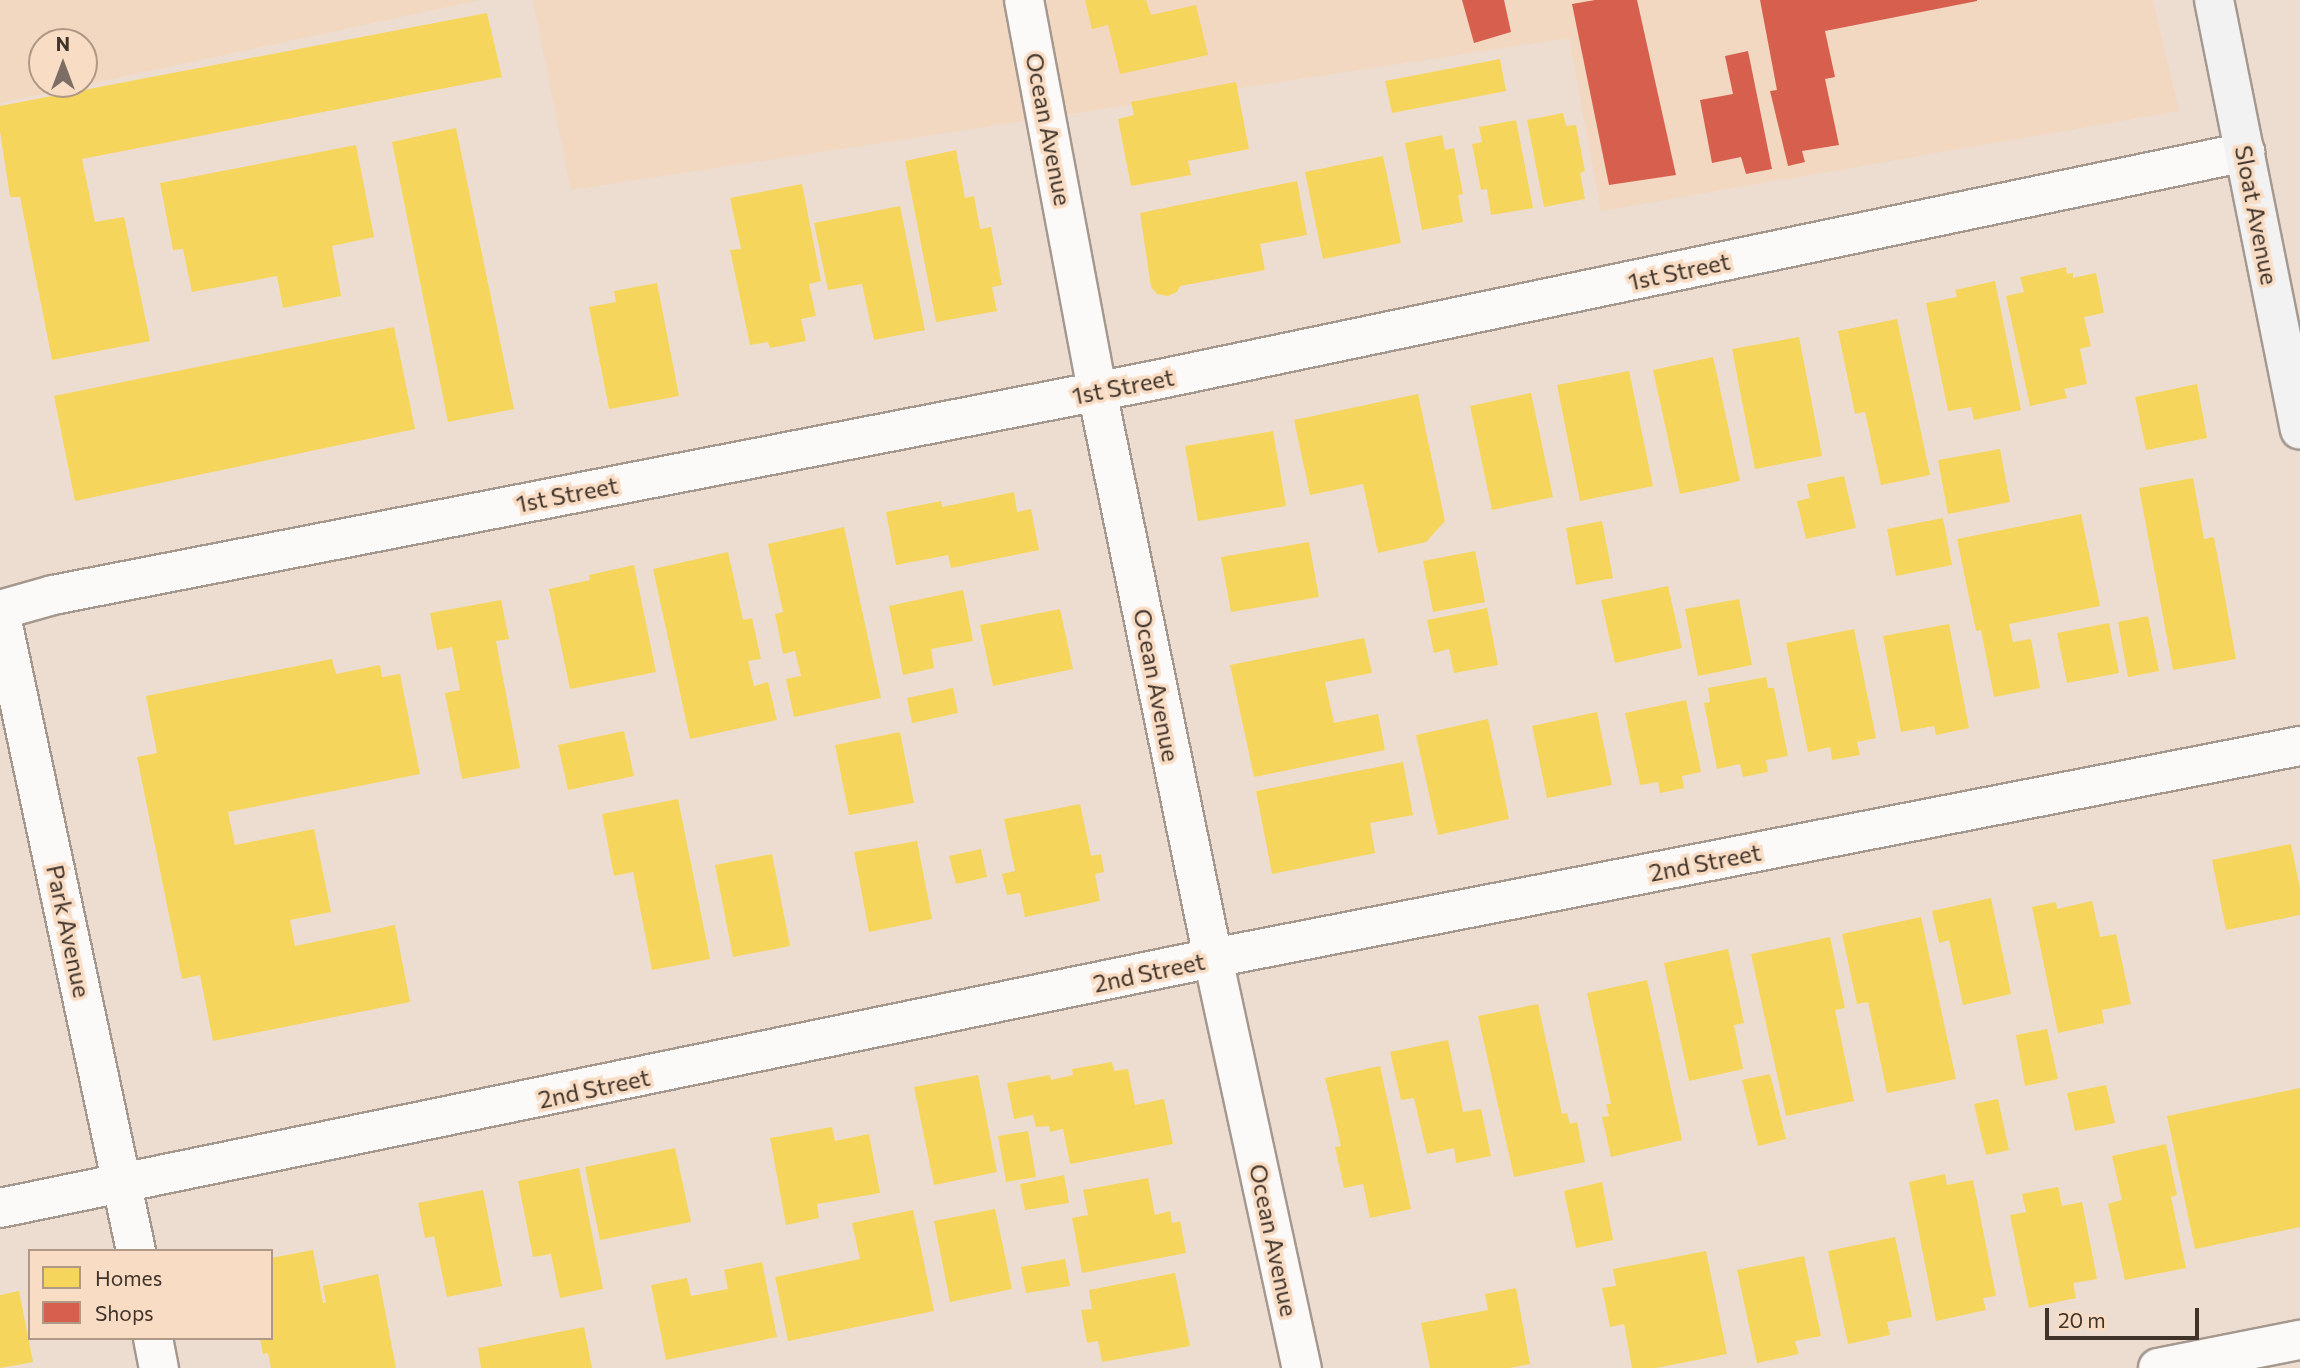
<!DOCTYPE html>
<style>
body{margin:0}
#map{position:relative;width:2300px;height:1368px;overflow:hidden;background:#edddd0;font-family:Commissioner,sans-serif}
div>[style]{position:absolute}
.built>*{inset:0;background:#f2d7c1}
.homes>*{inset:0;background:#f6d55c}
.shops>*{inset:0;background:#d6604d}
.roads{filter:drop-shadow(2px 0 #a4988f) drop-shadow(-2px 0 #a4988f) drop-shadow(0 2px #a4988f) drop-shadow(0 -2px #a4988f)}
.street>*{height:38px;margin:-19px;padding:0 19px;transform-origin:19px;border-radius:19px;background:#fcfaf8}
.secondary>*{height:38px;margin:-19px;padding:0 19px;transform-origin:19px;border-radius:19px;background:#f2f2f2}
span{translate:-50% -50%;white-space:nowrap;text-align:center;line-height:1.15;-webkit-text-stroke:7px #f9dcc4;paint-order:stroke}
.street-label{font-size:24px;color:#3f332a}
.legend{position:absolute;left:28px;top:1249px;width:245px;height:91px;box-sizing:border-box;background:#f9dcc4;border:2px solid #af9886;margin:0;padding:9px 12px;list-style:none;font-size:21px;color:#3f332a}
.legend li{display:flex;align-items:center;gap:14px;height:35px}
.legend b{width:35px;border:2px solid #af9886}
.north{position:absolute;left:28px;top:28px;width:70px;height:70px;box-sizing:border-box;background:#f9dcc4;border:2px solid #af9886;border-radius:50%;rotate:0deg;font-size:19px;font-weight:700;line-height:28px;text-align:center;color:#3f332a}
.north::after{content:'';display:block;margin:auto;width:24px;height:32px;background:#7c6e64;clip-path:polygon(50% 0,100% 100%,50% 72%,0 100%)}
.scale{position:absolute;left:2045px;top:1308px;width:154px;height:32px;box-sizing:border-box;border:4px solid #3f332a;border-top:0;padding-left:9px;font-size:21px;line-height:24px;white-space:nowrap;color:#3f332a;-webkit-text-stroke:5px #f9dcc4;paint-order:stroke}
</style>
<div id="map">
<div class="built">
<div style="clip-path:polygon(evenodd,0 0,480px 0,0 103px,0 0,42px 42px,84px 42px,84px 84px,42px 84px,42px 42px)"></div>
<div style="clip-path:polygon(533px 0,2153px 0,2179px 111px,1601px 211px,1569px 38px,571px 190px)"></div>
</div>
<div class="homes">
<div style="clip-path:polygon(1085px 0,1146px 0,1151px 15px,1196px 5px,1208px 55px,1120px 74px,1108px 25px,1092px 29px)"></div>
<div style="clip-path:polygon(487px 13px,502px 77px,82px 159px,95px 222px,124px 217px,150px 341px,52px 360px,20px 197px,10px 197px,0 131px,0 106px)"></div>
<div style="clip-path:polygon(1500px 59px,1506px 91px,1392px 113px,1385px 81px)"></div>
<div style="clip-path:polygon(1236px 82px,1249px 149px,1188px 161px,1191px 175px,1131px 186px,1118px 119px,1134px 115px,1131px 102px)"></div>
<div style="clip-path:polygon(1563px 113px,1566px 126px,1576px 125px,1585px 171px,1580px 173px,1585px 199px,1544px 207px,1527px 120px)"></div>
<div style="clip-path:polygon(1516px 120px,1533px 208px,1491px 215px,1487px 189px,1481px 190px,1472px 144px,1482px 142px,1479px 127px)"></div>
<div style="clip-path:polygon(456px 128px,514px 409px,448px 422px,392px 142px)"></div>
<div style="clip-path:polygon(1442px 135px,1445px 150px,1454px 148px,1463px 194px,1458px 195px,1463px 222px,1422px 230px,1405px 143px)"></div>
<div style="clip-path:polygon(356px 145px,374px 237px,332px 246px,341px 296px,283px 308px,277px 276px,192px 292px,183px 249px,173px 250px,160px 183px)"></div>
<div style="clip-path:polygon(956px 150px,965px 198px,974px 196px,980px 229px,991px 227px,1002px 285px,992px 287px,997px 311px,936px 322px,905px 161px)"></div>
<div style="clip-path:polygon(1383px 156px,1401px 243px,1323px 259px,1305px 172px)"></div>
<div style="clip-path:polygon(1297px 181px,1307px 235px,1260px 244px,1265px 270px,1180px 286px,1177px 292px,1168px 296px,1157px 294px,1151px 287px,1140px 213px)"></div>
<div style="clip-path:polygon(802px 184px,821px 281px,809px 284px,816px 316px,801px 319px,806px 341px,770px 348px,768px 342px,750px 345px,730px 250px,741px 249px,730px 198px)"></div>
<div style="clip-path:polygon(900px 206px,925px 330px,874px 340px,862px 284px,828px 290px,814px 223px)"></div>
<div style="clip-path:polygon(2066px 267px,2067px 274px,2073px 273px,2073px 278px,2096px 273px,2104px 313px,2084px 317px,2091px 346px,2080px 349px,2087px 384px,2064px 389px,2067px 398px,2030px 406px,2006px 296px,2024px 292px,2020px 277px)"></div>
<div style="clip-path:polygon(1995px 281px,2021px 410px,1974px 420px,1971px 407px,1948px 411px,1926px 303px,1957px 297px,1955px 290px)"></div>
<div style="clip-path:polygon(657px 283px,679px 396px,609px 409px,589px 307px,616px 302px,614px 291px)"></div>
<div style="clip-path:polygon(1897px 319px,1930px 475px,1881px 485px,1865px 412px,1855px 414px,1838px 331px)"></div>
<div style="clip-path:polygon(394px 327px,415px 429px,75px 501px,54px 396px)"></div>
<div style="clip-path:polygon(1799px 337px,1822px 456px,1755px 469px,1732px 349px)"></div>
<div style="clip-path:polygon(1713px 357px,1740px 481px,1680px 494px,1653px 370px)"></div>
<div style="clip-path:polygon(1629px 371px,1653px 486px,1580px 501px,1557px 385px)"></div>
<div style="clip-path:polygon(2197px 384px,2207px 438px,2146px 450px,2135px 397px)"></div>
<div style="clip-path:polygon(1531px 393px,1553px 497px,1492px 510px,1470px 406px)"></div>
<div style="clip-path:polygon(1418px 394px,1445px 521px,1426px 542px,1378px 553px,1363px 484px,1310px 495px,1294px 420px)"></div>
<div style="clip-path:polygon(1273px 431px,1286px 506px,1198px 521px,1185px 446px)"></div>
<div style="clip-path:polygon(2000px 449px,2010px 502px,1948px 514px,1938px 460px)"></div>
<div style="clip-path:polygon(1844px 476px,1856px 528px,1806px 539px,1797px 501px,1810px 498px,1807px 484px)"></div>
<div style="clip-path:polygon(2193px 478px,2204px 539px,2214px 537px,2236px 659px,2173px 670px,2139px 488px)"></div>
<div style="clip-path:polygon(1014px 492px,1017px 512px,1031px 509px,1039px 550px,951px 568px,948px 555px,896px 565px,886px 512px,941px 501px,942px 507px)"></div>
<div style="clip-path:polygon(2081px 514px,2100px 606px,2009px 624px,2013px 642px,2031px 639px,2040px 688px,1994px 697px,1981px 630px,1976px 631px,1957px 539px)"></div>
<div style="clip-path:polygon(1943px 518px,1952px 565px,1896px 576px,1887px 529px)"></div>
<div style="clip-path:polygon(1602px 521px,1613px 578px,1576px 585px,1566px 528px)"></div>
<div style="clip-path:polygon(844px 527px,881px 698px,794px 717px,786px 679px,801px 676px,795px 651px,783px 654px,775px 614px,783px 612px,768px 544px)"></div>
<div style="clip-path:polygon(1309px 542px,1319px 597px,1231px 612px,1221px 557px)"></div>
<div style="clip-path:polygon(1475px 551px,1485px 602px,1433px 612px,1423px 561px)"></div>
<div style="clip-path:polygon(728px 552px,743px 620px,752px 618px,761px 659px,748px 661px,754px 686px,768px 682px,777px 720px,690px 739px,653px 569px)"></div>
<div style="clip-path:polygon(634px 565px,656px 672px,570px 689px,549px 589px,590px 580px,589px 575px)"></div>
<div style="clip-path:polygon(1668px 586px,1682px 648px,1615px 663px,1601px 600px)"></div>
<div style="clip-path:polygon(963px 590px,973px 641px,931px 649px,934px 668px,903px 675px,889px 606px)"></div>
<div style="clip-path:polygon(1739px 599px,1752px 665px,1698px 676px,1685px 609px)"></div>
<div style="clip-path:polygon(501px 600px,509px 639px,496px 641px,520px 768px,462px 779px,445px 693px,460px 690px,452px 647px,437px 650px,430px 613px)"></div>
<div style="clip-path:polygon(1487px 608px,1498px 665px,1454px 673px,1449px 649px,1434px 653px,1427px 620px)"></div>
<div style="clip-path:polygon(1060px 609px,1073px 669px,993px 686px,980px 625px)"></div>
<div style="clip-path:polygon(2148px 616px,2159px 671px,2128px 677px,2118px 622px)"></div>
<div style="clip-path:polygon(2109px 623px,2119px 673px,2067px 683px,2057px 633px)"></div>
<div style="clip-path:polygon(1949px 624px,1969px 728px,1936px 735px,1934px 726px,1901px 732px,1883px 636px)"></div>
<div style="clip-path:polygon(1854px 629px,1876px 738px,1857px 742px,1860px 755px,1832px 760px,1830px 747px,1808px 752px,1786px 643px)"></div>
<div style="clip-path:polygon(1364px 638px,1372px 673px,1325px 682px,1334px 723px,1378px 714px,1385px 750px,1254px 777px,1230px 665px)"></div>
<div style="clip-path:polygon(332px 659px,336px 674px,380px 665px,382px 677px,400px 674px,420px 774px,228px 812px,235px 845px,314px 829px,331px 912px,290px 920px,295px 946px,395px 925px,410px 1002px,213px 1041px,200px 975px,182px 979px,137px 757px,157px 753px,146px 696px)"></div>
<div style="clip-path:polygon(1766px 677px,1768px 688px,1774px 688px,1788px 756px,1766px 760px,1768px 772px,1743px 777px,1740px 764px,1717px 769px,1704px 703px,1710px 702px,1708px 688px)"></div>
<div style="clip-path:polygon(953px 688px,958px 713px,912px 723px,907px 698px)"></div>
<div style="clip-path:polygon(1686px 700px,1701px 772px,1682px 776px,1684px 788px,1660px 793px,1658px 782px,1640px 785px,1625px 713px)"></div>
<div style="clip-path:polygon(1597px 712px,1612px 785px,1547px 798px,1532px 726px)"></div>
<div style="clip-path:polygon(1488px 719px,1509px 819px,1438px 835px,1416px 735px)"></div>
<div style="clip-path:polygon(624px 731px,634px 776px,568px 790px,558px 745px)"></div>
<div style="clip-path:polygon(900px 732px,914px 803px,849px 815px,835px 745px)"></div>
<div style="clip-path:polygon(1403px 762px,1413px 815px,1370px 823px,1375px 853px,1272px 874px,1256px 791px)"></div>
<div style="clip-path:polygon(678px 799px,710px 959px,652px 970px,633px 872px,614px 876px,602px 814px)"></div>
<div style="clip-path:polygon(1080px 804px,1091px 856px,1101px 854px,1104px 872px,1095px 874px,1100px 901px,1025px 917px,1020px 893px,1007px 895px,1002px 874px,1015px 871px,1004px 819px)"></div>
<div style="clip-path:polygon(917px 841px,932px 919px,869px 932px,854px 852px)"></div>
<div style="clip-path:polygon(2291px 844px,2300px 889px,2300px 915px,2226px 930px,2212px 860px)"></div>
<div style="clip-path:polygon(981px 849px,987px 877px,956px 884px,949px 856px)"></div>
<div style="clip-path:polygon(772px 854px,790px 946px,733px 957px,715px 865px)"></div>
<div style="clip-path:polygon(1991px 898px,2011px 994px,1963px 1005px,1949px 940px,1939px 943px,1932px 911px)"></div>
<div style="clip-path:polygon(2092px 901px,2100px 937px,2116px 934px,2131px 1004px,2102px 1010px,2104px 1023px,2058px 1033px,2032px 907px,2056px 902px,2057px 909px)"></div>
<div style="clip-path:polygon(1921px 917px,1956px 1079px,1887px 1093px,1868px 1002px,1857px 1004px,1842px 934px)"></div>
<div style="clip-path:polygon(1830px 937px,1845px 1008px,1835px 1010px,1854px 1101px,1786px 1116px,1751px 954px)"></div>
<div style="clip-path:polygon(1728px 949px,1744px 1023px,1734px 1025px,1743px 1069px,1689px 1081px,1664px 963px)"></div>
<div style="clip-path:polygon(1647px 980px,1682px 1140px,1611px 1157px,1602px 1117px,1609px 1116px,1606px 1104px,1611px 1104px,1587px 993px)"></div>
<div style="clip-path:polygon(1538px 1004px,1562px 1114px,1567px 1113px,1570px 1124px,1577px 1122px,1585px 1162px,1514px 1177px,1478px 1016px)"></div>
<div style="clip-path:polygon(2047px 1029px,2058px 1079px,2025px 1086px,2016px 1035px)"></div>
<div style="clip-path:polygon(1448px 1040px,1463px 1112px,1481px 1109px,1491px 1156px,1456px 1163px,1454px 1148px,1427px 1154px,1414px 1098px,1401px 1100px,1390px 1052px)"></div>
<div style="clip-path:polygon(1112px 1062px,1114px 1071px,1128px 1069px,1135px 1105px,1164px 1099px,1173px 1144px,1070px 1164px,1063px 1129px,1050px 1132px,1049px 1126px,1036px 1127px,1033px 1115px,1014px 1119px,1007px 1083px,1050px 1075px,1051px 1080px,1073px 1075px,1072px 1069px)"></div>
<div style="clip-path:polygon(1380px 1066px,1411px 1209px,1370px 1218px,1363px 1184px,1344px 1188px,1335px 1147px,1341px 1146px,1325px 1078px)"></div>
<div style="clip-path:polygon(1770px 1074px,1786px 1139px,1758px 1146px,1742px 1080px)"></div>
<div style="clip-path:polygon(978px 1075px,997px 1172px,934px 1185px,914px 1087px)"></div>
<div style="clip-path:polygon(2106px 1085px,2115px 1123px,2075px 1131px,2067px 1093px)"></div>
<div style="clip-path:polygon(2300px 1088px,2300px 1227px,2195px 1249px,2167px 1116px)"></div>
<div style="clip-path:polygon(1998px 1099px,2009px 1150px,1986px 1155px,1974px 1104px)"></div>
<div style="clip-path:polygon(832px 1127px,835px 1141px,869px 1134px,880px 1193px,817px 1204px,819px 1218px,786px 1225px,770px 1138px)"></div>
<div style="clip-path:polygon(1028px 1131px,1036px 1177px,1006px 1182px,998px 1136px)"></div>
<div style="clip-path:polygon(2166px 1144px,2177px 1195px,2171px 1197px,2186px 1268px,2125px 1280px,2108px 1204px,2122px 1200px,2112px 1156px)"></div>
<div style="clip-path:polygon(675px 1148px,691px 1222px,600px 1240px,585px 1167px)"></div>
<div style="clip-path:polygon(579px 1168px,603px 1289px,560px 1298px,551px 1254px,533px 1257px,518px 1181px)"></div>
<div style="clip-path:polygon(1945px 1174px,1947px 1185px,1973px 1180px,1996px 1296px,1983px 1298px,1986px 1310px,1936px 1321px,1909px 1182px)"></div>
<div style="clip-path:polygon(1064px 1175px,1069px 1203px,1025px 1210px,1020px 1184px)"></div>
<div style="clip-path:polygon(1148px 1178px,1155px 1215px,1170px 1211px,1172px 1223px,1180px 1221px,1186px 1253px,1082px 1273px,1072px 1218px,1088px 1215px,1083px 1190px)"></div>
<div style="clip-path:polygon(1602px 1182px,1613px 1240px,1576px 1248px,1564px 1191px)"></div>
<div style="clip-path:polygon(2058px 1187px,2062px 1206px,2082px 1202px,2097px 1279px,2073px 1283px,2076px 1298px,2029px 1308px,2010px 1215px,2026px 1212px,2022px 1194px)"></div>
<div style="clip-path:polygon(483px 1190px,502px 1286px,447px 1297px,434px 1236px,425px 1238px,418px 1203px)"></div>
<div style="clip-path:polygon(995px 1209px,1012px 1289px,950px 1302px,934px 1221px)"></div>
<div style="clip-path:polygon(913px 1210px,934px 1311px,788px 1341px,775px 1277px,860px 1259px,852px 1223px)"></div>
<div style="clip-path:polygon(1895px 1237px,1912px 1317px,1887px 1322px,1890px 1335px,1848px 1344px,1828px 1251px)"></div>
<div style="clip-path:polygon(313px 1250px,323px 1303px,326px 1303px,323px 1286px,378px 1274px,396px 1368px,271px 1368px,268px 1353px,263px 1354px,260px 1338px,271px 1338px,271px 1258px)"></div>
<div style="clip-path:polygon(1706px 1251px,1727px 1354px,1656px 1368px,1632px 1368px,1624px 1324px,1610px 1327px,1602px 1288px,1616px 1286px,1613px 1269px)"></div>
<div style="clip-path:polygon(1804px 1256px,1821px 1336px,1795px 1341px,1799px 1354px,1757px 1363px,1737px 1270px)"></div>
<div style="clip-path:polygon(1065px 1259px,1070px 1286px,1026px 1293px,1021px 1267px)"></div>
<div style="clip-path:polygon(762px 1262px,777px 1337px,666px 1360px,651px 1285px,687px 1278px,691px 1296px,728px 1289px,724px 1270px)"></div>
<div style="clip-path:polygon(1175px 1273px,1190px 1346px,1102px 1362px,1098px 1341px,1087px 1343px,1081px 1310px,1092px 1309px,1089px 1290px)"></div>
<div style="clip-path:polygon(1516px 1288px,1530px 1364px,1510px 1368px,1430px 1368px,1421px 1323px,1488px 1310px,1485px 1294px)"></div>
<div style="clip-path:polygon(19px 1291px,33px 1362px,0 1368px,0 1295px)"></div>
<div style="clip-path:polygon(584px 1327px,592px 1368px,481px 1368px,478px 1348px)"></div>
</div>
<div class="shops">
<div style="clip-path:polygon(1462px 0,1504px 0,1511px 32px,1474px 43px)"></div>
<div style="clip-path:polygon(1595px 0,1637px 0,1676px 175px,1609px 185px,1572px 4px)"></div>
<div style="clip-path:polygon(1760px 0,1977px 0,1977px 1px,1825px 31px,1835px 77px,1825px 79px,1839px 145px,1802px 151px,1805px 162px,1788px 166px,1770px 91px,1777px 90px)"></div>
<div style="clip-path:polygon(1748px 51px,1772px 169px,1746px 174px,1741px 157px,1712px 163px,1700px 100px,1733px 94px,1725px 56px)"></div>
</div>
<div class="roads">
<div class="street">
<div style="left:1024px;top:0;width:398px;rotate:79.4deg"></div>
<div style="left:1097px;top:391px;width:579px;rotate:78.44deg"></div>
<div style="left:1213px;top:958px;width:420px;rotate:77.8deg"></div>
<div style="left:0;top:610px;width:55px;rotate:-15.8deg"></div>
<div style="left:53px;top:595px;width:1119px;rotate:-11.03deg"></div>
<div style="left:1151px;top:381px;width:1118px;rotate:-11.82deg"></div>
<div style="left:0;top:611px;width:654px;rotate:78deg"></div>
<div style="left:0;top:1208px;width:1238px;rotate:-11.65deg"></div>
<div style="left:1213px;top:958px;width:1107px;rotate:-11.04deg"></div>
<div style="left:153px;top:1338px;width:31px;rotate:79deg"></div>
<div style="left:2158px;top:1368px;width:145px;rotate:-11.2deg"></div>
</div>
<div class="secondary">
<div style="left:2214px;top:0;width:438px;rotate:78.7deg"></div>
</div>
</div>
<div class="street-label">
<span style="left:1049px;top:129px;rotate:79deg">Ocean Avenue</span>
<span style="left:2257px;top:215px;rotate:79deg">Sloat Avenue</span>
<span style="left:1679px;top:271px;rotate:-12deg">1st Street</span>
<span style="left:1123px;top:386px;rotate:-11deg">1st Street</span>
<span style="left:567px;top:494px;rotate:-11deg">1st Street</span>
<span style="left:1157px;top:685px;rotate:79deg">Ocean Avenue</span>
<span style="left:1705px;top:862px;rotate:-11deg">2nd Street</span>
<span style="left:69px;top:931px;rotate:78deg">Park Avenue</span>
<span style="left:1149px;top:972px;rotate:-12deg">2nd Street</span>
<span style="left:594px;top:1088px;rotate:-12deg">2nd Street</span>
<span style="left:1274px;top:1240px;rotate:78deg">Ocean Avenue</span>
</div>
<ul class="legend">
<li><b style="height:19px;background:#f6d55c"></b>Homes</li>
<li><b style="height:19px;background:#d6604d"></b>Shops</li>
</ul>
<div class="north">N</div>
<div class="scale">20 m</div>
</div>
